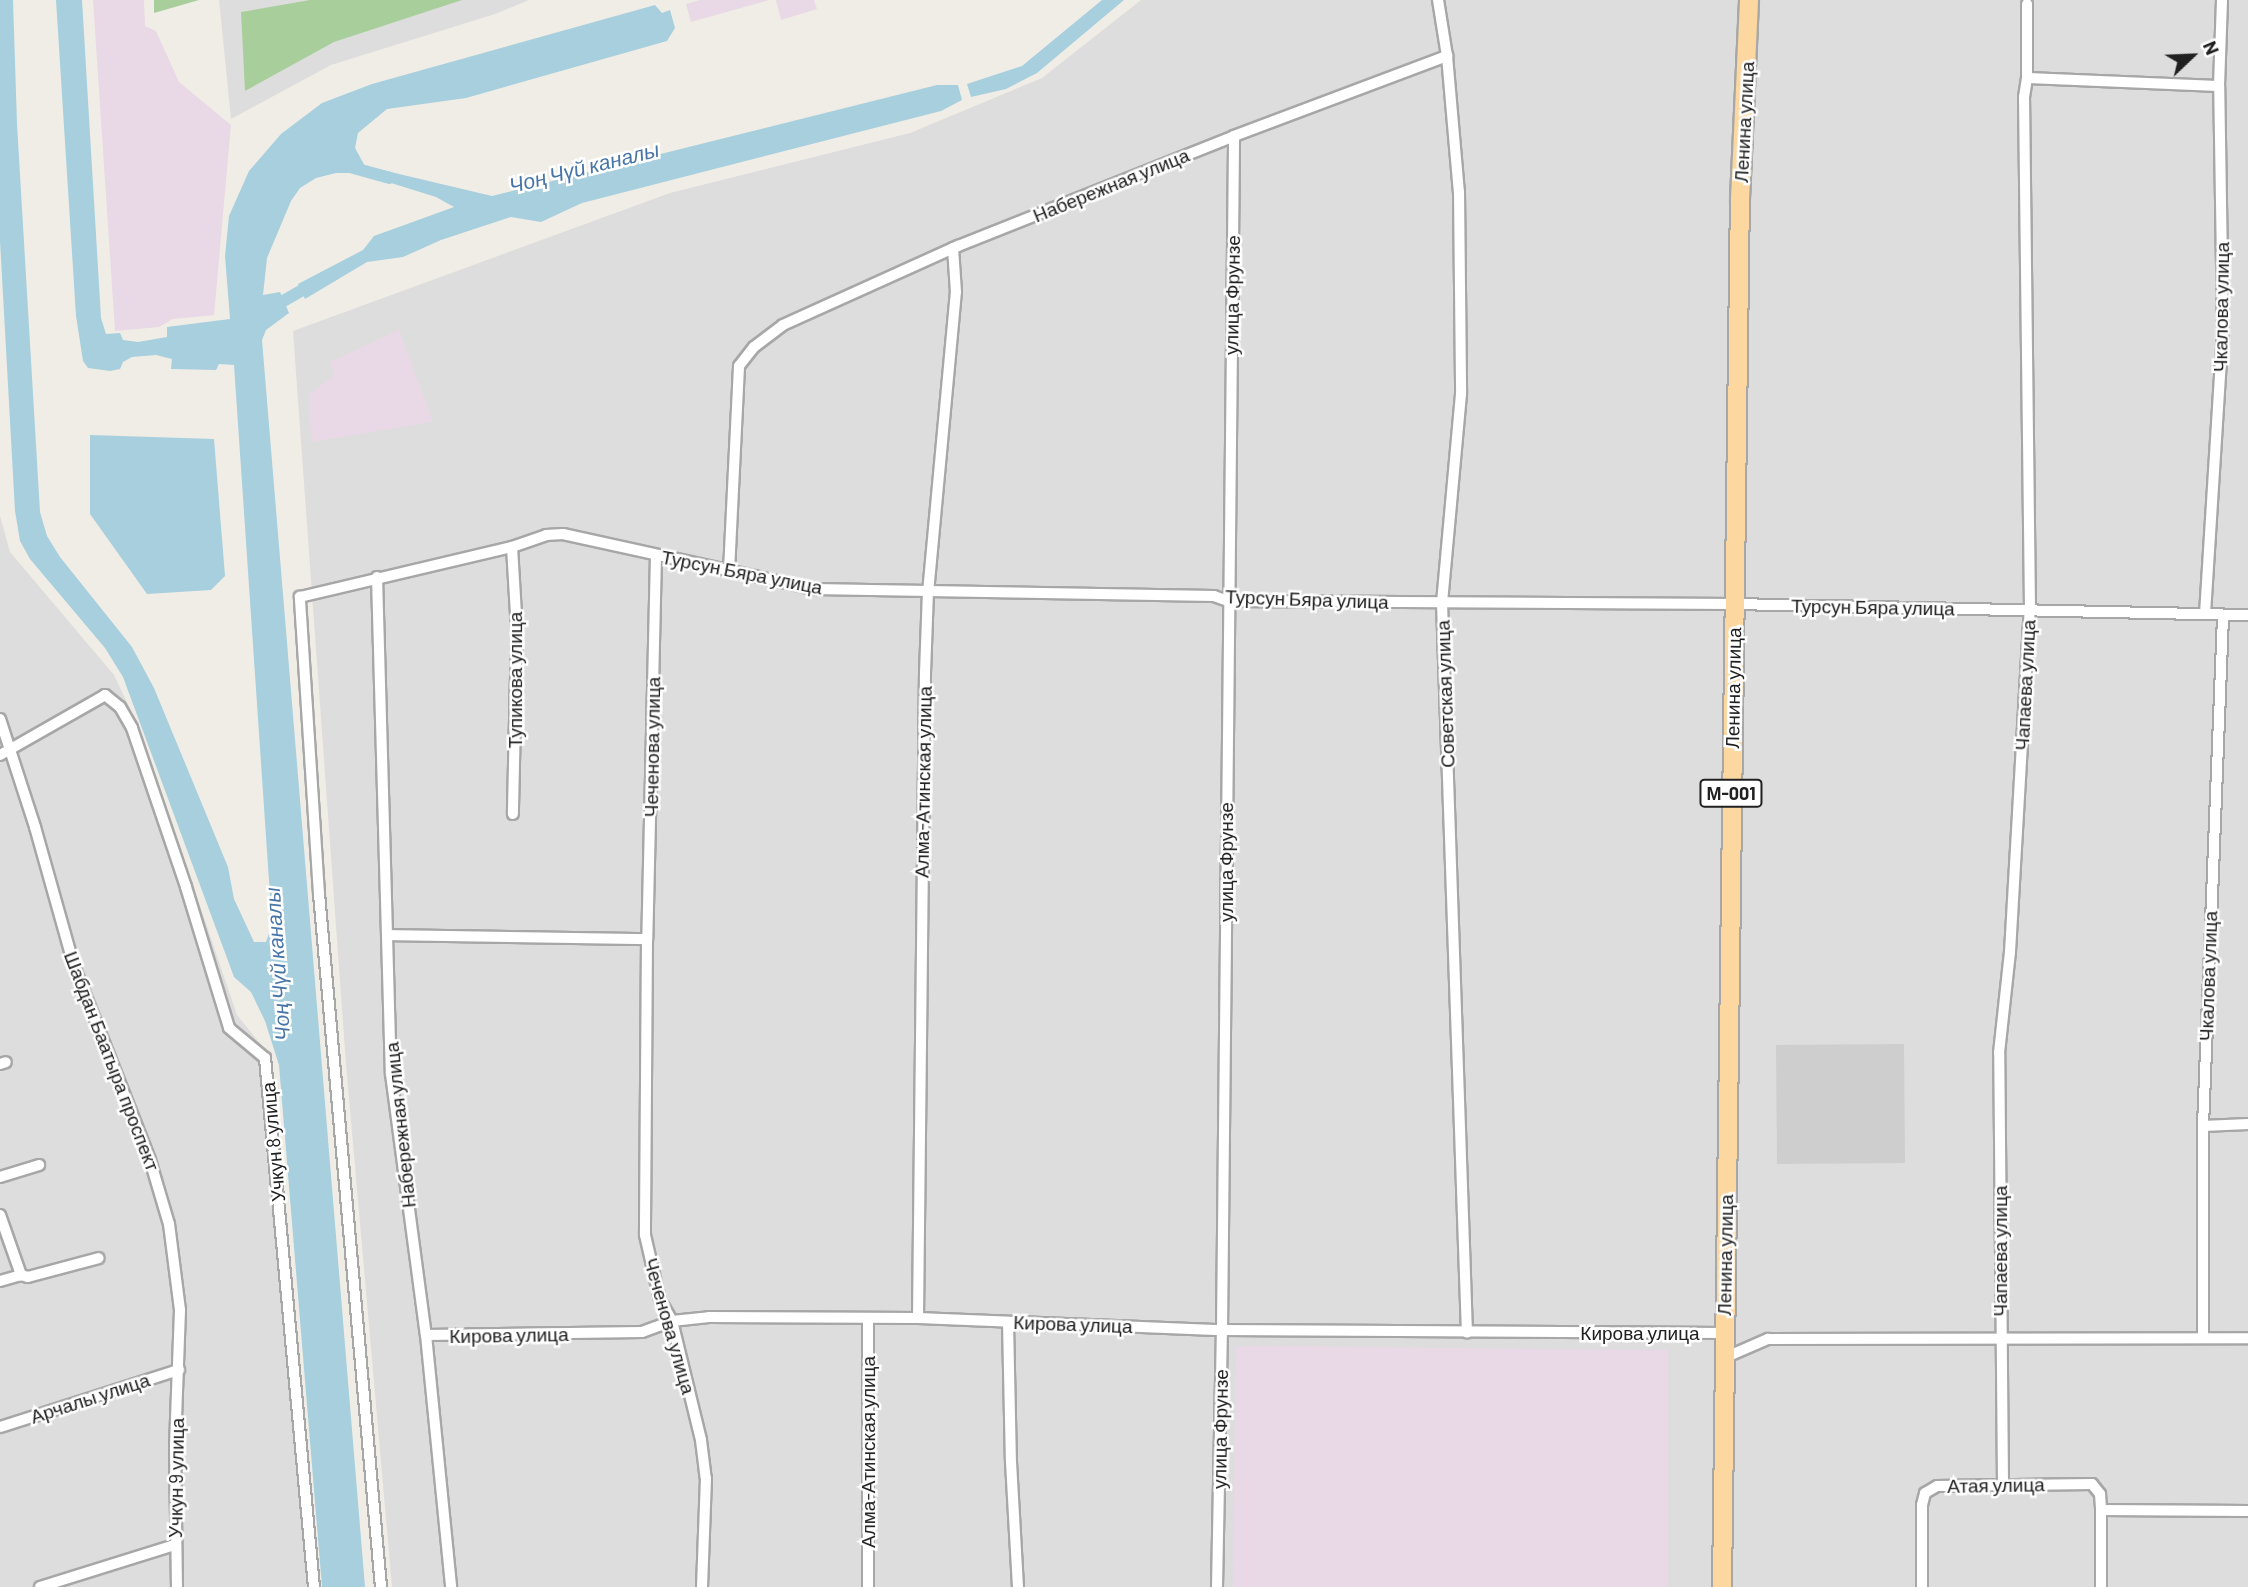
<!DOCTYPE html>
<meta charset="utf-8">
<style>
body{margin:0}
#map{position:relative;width:2248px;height:1587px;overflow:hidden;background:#f0ede6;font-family:Barlow,sans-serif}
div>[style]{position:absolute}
.residential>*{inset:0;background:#dedddd}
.industrial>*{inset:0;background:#e9d8e5}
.religious>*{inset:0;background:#cecece}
.forest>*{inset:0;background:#a8cf9b}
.water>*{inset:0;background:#a7cfde}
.canal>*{height:12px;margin:-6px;padding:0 6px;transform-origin:6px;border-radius:6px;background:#a7cfde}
.roads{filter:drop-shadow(2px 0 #a7a7a7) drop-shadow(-2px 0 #a7a7a7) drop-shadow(0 2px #a7a7a7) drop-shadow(0 -2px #a7a7a7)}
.minor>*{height:10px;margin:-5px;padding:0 5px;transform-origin:5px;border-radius:5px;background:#fff}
.primary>*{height:18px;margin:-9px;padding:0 9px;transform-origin:9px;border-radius:9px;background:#fcd7a0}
span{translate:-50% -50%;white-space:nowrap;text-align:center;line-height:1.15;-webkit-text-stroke:5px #fff;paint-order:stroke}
.shield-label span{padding:2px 5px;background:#fff;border:2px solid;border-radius:5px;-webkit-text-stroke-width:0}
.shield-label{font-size:18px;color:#202020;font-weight:700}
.street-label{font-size:19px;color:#202020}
.water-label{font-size:21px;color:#4875a8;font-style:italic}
.north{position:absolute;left:2157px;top:21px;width:70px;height:70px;-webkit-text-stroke:5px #fff;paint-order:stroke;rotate:67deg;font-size:19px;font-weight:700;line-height:28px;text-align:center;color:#202020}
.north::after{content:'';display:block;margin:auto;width:24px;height:32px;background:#202020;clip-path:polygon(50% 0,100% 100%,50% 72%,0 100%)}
</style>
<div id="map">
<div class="residential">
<div style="clip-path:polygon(219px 0,529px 0,495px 14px,331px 65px,231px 119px)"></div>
<div style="clip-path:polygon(1141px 0,2248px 0,2248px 1587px,392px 1587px,346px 1064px,293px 331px,670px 193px,910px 133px,1042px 78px)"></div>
<div style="clip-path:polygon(0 516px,10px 552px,114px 675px,141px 732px,237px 1015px,270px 1056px,318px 1587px,0 1587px)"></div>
</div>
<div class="industrial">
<div style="clip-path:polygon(93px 0,144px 0,145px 26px,156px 31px,179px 82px,231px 125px,214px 315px,173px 319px,159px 327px,115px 331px)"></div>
<div style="clip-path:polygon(700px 0,769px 0,691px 22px,686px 4px)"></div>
<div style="clip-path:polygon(776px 0,814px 0,817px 9px,781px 20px)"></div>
<div style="clip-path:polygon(399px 330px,433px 422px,311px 442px,309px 395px,334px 375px,330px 362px)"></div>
<div style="clip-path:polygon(1236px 1346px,1668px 1350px,1668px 1587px,1233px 1587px)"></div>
</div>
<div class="religious">
<div style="clip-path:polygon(1904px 1044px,1905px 1163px,1777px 1164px,1776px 1045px)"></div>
</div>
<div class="forest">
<div style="clip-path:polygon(154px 0,199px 0,154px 13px)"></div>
<div style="clip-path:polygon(310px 0,462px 0,334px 42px,245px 91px,241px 12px)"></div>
</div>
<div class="water">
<div style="clip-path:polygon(0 0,13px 0,17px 124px,40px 512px,47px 536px,60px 557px,132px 647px,154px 688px,228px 867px,234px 899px,254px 942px,266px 942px,272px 925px,234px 365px,219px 364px,216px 370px,171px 369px,172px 359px,156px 355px,132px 357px,123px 362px,120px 369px,110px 371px,88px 368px,83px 361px,76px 316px,56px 0,82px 0,101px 318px,106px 334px,120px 333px,123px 340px,138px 342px,167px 337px,167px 327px,230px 319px,225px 256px,229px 216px,249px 171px,281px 134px,322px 103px,372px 84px,655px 5px,662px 13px,670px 10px,675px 28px,667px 41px,466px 98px,387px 109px,358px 133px,355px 148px,366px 168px,364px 173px,336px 173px,316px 178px,300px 188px,291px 201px,267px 258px,263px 295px,280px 292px,289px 313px,266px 330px,262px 340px,365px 1587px,322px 1587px,279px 1065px,265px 1021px,251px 992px,234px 977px,123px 677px,105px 648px,30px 559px,20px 541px,15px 511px,0 241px)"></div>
<div style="clip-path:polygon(1102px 0,1124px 0,1037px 73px,1006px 89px,971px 97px,967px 84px,1022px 66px)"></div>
<div style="clip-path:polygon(937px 85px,958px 85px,962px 100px,941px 111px,582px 203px,541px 222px,511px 217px,441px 240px,403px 257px,367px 262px,305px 299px,298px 284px,363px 250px,374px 236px,454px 207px,436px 197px,375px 178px,378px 169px,492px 196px)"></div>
<div style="clip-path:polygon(90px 435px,214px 439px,225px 576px,211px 590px,147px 594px,90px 514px)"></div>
</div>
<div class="canal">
<div style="left:350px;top:167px;width:41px;rotate:15.4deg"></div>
<div style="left:271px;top:308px;width:48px;rotate:-29.7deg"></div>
</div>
<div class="roads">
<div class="minor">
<div style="left:2027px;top:4px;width:74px;rotate:90deg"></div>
<div style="left:1447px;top:56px;width:137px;rotate:85deg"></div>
<div style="left:1459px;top:192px;width:202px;rotate:89.4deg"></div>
<div style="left:1461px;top:394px;width:210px;rotate:95.2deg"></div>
<div style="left:1442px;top:603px;width:730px;rotate:88.04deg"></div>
<div style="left:512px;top:547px;width:85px;rotate:86.6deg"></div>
<div style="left:517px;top:632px;width:182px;rotate:91.3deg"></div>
<div style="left:656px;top:555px;width:384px;rotate:91.3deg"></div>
<div style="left:647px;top:939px;width:296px;rotate:90.4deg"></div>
<div style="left:645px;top:1235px;width:67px;rotate:77deg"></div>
<div style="left:660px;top:1300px;width:24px;rotate:60deg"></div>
<div style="left:672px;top:1321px;width:122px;rotate:76.3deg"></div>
<div style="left:701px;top:1440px;width:38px;rotate:83deg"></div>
<div style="left:706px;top:1478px;width:109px;rotate:92.1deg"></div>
<div style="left:729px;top:571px;width:205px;rotate:-87.2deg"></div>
<div style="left:739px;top:366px;width:24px;rotate:-52deg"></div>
<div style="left:754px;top:347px;width:36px;rotate:-37deg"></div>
<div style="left:783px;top:325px;width:192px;rotate:-24.3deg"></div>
<div style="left:958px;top:246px;width:297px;rotate:-21.7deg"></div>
<div style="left:1234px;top:136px;width:228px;rotate:-20.6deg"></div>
<div style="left:1447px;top:56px;width:57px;rotate:-99.1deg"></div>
<div style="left:377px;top:577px;width:497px;rotate:88.4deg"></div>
<div style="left:391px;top:1074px;width:263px;rotate:82.4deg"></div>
<div style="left:426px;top:1335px;width:253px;rotate:84.3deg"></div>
<div style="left:2205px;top:614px;width:286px;rotate:-86.4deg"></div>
<div style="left:2223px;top:329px;width:243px;rotate:-90.9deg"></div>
<div style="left:2219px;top:86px;width:86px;rotate:-88deg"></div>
<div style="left:0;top:719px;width:114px;rotate:72deg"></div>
<div style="left:35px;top:827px;width:144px;rotate:74.3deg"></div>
<div style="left:74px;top:966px;width:208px;rotate:68.6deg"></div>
<div style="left:150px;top:1160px;width:67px;rotate:73.5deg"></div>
<div style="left:169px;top:1224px;width:87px;rotate:82.7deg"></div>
<div style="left:180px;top:1310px;width:136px;rotate:92.1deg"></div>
<div style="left:175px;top:1446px;width:141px;rotate:89.2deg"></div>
<div style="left:0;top:755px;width:121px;rotate:-29.7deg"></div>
<div style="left:105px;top:695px;width:19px;rotate:39deg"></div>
<div style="left:120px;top:707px;width:24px;rotate:60deg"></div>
<div style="left:132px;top:728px;width:168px;rotate:71.2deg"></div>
<div style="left:186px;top:887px;width:147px;rotate:73deg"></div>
<div style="left:229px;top:1028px;width:47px;rotate:39.8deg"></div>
<div style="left:265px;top:1058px;width:531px;rotate:84.71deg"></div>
<div style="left:388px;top:935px;width:259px;rotate:0.9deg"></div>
<div style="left:0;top:1064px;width:6px;rotate:-18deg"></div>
<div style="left:2203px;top:1126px;width:45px;rotate:-2.5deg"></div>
<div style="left:0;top:1177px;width:41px;rotate:-17.1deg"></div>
<div style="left:0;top:1215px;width:64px;rotate:70.7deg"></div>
<div style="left:0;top:1281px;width:22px;rotate:-16deg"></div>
<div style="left:21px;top:1275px;width:7px;rotate:16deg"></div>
<div style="left:28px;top:1277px;width:73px;rotate:-15deg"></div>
<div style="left:918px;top:1318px;width:645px;rotate:-89.38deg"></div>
<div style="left:925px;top:673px;width:80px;rotate:-87.9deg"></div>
<div style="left:928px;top:593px;width:302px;rotate:-84.7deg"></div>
<div style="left:956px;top:292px;width:44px;rotate:-93.9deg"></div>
<div style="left:1008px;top:1322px;width:140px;rotate:88.8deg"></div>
<div style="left:1011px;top:1462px;width:125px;rotate:86.8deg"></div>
<div style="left:426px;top:1335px;width:216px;rotate:-0.8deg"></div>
<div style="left:642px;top:1332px;width:32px;rotate:-20deg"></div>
<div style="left:672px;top:1321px;width:37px;rotate:-6deg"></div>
<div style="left:709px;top:1317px;width:209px;rotate:0.3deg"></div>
<div style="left:918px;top:1318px;width:304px;rotate:2.3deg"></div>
<div style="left:1222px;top:1330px;width:502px;rotate:0.34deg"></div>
<div style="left:2203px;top:1337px;width:211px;rotate:-90deg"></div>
<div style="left:2203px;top:1126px;width:510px;rotate:-87.75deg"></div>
<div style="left:1724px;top:1358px;width:48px;rotate:-23.4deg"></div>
<div style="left:1768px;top:1339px;width:480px;rotate:-0.1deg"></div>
<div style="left:0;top:1427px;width:188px;rotate:-17.7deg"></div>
<div style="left:2003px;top:1484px;width:431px;rotate:-90.5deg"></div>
<div style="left:1999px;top:1053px;width:102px;rotate:-83.8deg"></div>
<div style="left:2010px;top:952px;width:344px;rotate:-86.7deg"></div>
<div style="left:2030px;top:609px;width:512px;rotate:-90.67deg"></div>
<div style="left:2024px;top:97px;width:19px;rotate:-81deg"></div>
<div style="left:2027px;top:78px;width:192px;rotate:2.4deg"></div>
<div style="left:2101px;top:1510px;width:77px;rotate:90deg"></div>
<div style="left:40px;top:1587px;width:141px;rotate:-17.3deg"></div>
<div style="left:381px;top:1587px;width:696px;rotate:-95.11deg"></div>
<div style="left:319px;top:894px;width:298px;rotate:-93.7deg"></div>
<div style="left:300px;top:597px;width:218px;rotate:-13.3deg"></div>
<div style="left:512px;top:547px;width:36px;rotate:-19deg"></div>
<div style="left:546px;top:535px;width:17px;rotate:-3deg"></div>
<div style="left:563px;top:534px;width:257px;rotate:12.4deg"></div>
<div style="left:814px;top:589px;width:400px;rotate:1deg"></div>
<div style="left:1214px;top:596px;width:15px;rotate:20deg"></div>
<div style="left:1228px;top:601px;width:506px;rotate:0.34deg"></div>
<div style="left:1734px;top:604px;width:514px;rotate:1.23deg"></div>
<div style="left:868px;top:1587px;width:269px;rotate:-90deg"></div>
<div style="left:1217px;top:1587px;width:257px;rotate:-88.9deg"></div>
<div style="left:1222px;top:1330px;width:1194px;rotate:-89.42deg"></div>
<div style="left:1922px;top:1587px;width:82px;rotate:-90deg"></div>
<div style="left:1922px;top:1505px;width:12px;rotate:-76deg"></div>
<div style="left:1925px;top:1493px;width:14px;rotate:-30deg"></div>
<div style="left:1937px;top:1486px;width:155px;rotate:-0.7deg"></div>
<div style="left:2092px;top:1484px;width:13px;rotate:51deg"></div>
<div style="left:2100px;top:1494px;width:16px;rotate:86deg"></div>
<div style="left:2101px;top:1510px;width:147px;rotate:0.4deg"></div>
</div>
<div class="primary">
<div style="left:1722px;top:1587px;width:1388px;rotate:-89.26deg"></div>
<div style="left:1740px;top:199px;width:199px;rotate:-87.4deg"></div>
</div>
</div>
<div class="shield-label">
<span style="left:1731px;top:793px">М-001</span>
</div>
<div class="street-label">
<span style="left:1744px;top:122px;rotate:-87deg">Ленина улица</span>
<span style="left:1111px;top:185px;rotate:-22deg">Набережная улица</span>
<span style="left:1232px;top:295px;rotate:-89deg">улица Фрунзе</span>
<span style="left:2221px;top:307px;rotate:-89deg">Чкалова улица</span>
<span style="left:742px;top:572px;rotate:11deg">Турсун Бяра улица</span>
<span style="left:1307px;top:599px;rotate:2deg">Турсун Бяра улица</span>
<span style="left:1873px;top:607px;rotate:1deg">Турсун Бяра улица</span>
<span style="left:515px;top:680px;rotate:-90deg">Тупикова улица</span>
<span style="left:2025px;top:685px;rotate:-87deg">Чапаева улица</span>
<span style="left:1733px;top:688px;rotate:-89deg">Ленина улица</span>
<span style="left:1445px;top:694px;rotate:-92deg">Советская улица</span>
<span style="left:652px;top:747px;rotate:-89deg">Чеченова улица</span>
<span style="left:923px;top:782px;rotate:-89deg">Алма-Атинская улица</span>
<span style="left:1226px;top:862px;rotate:-90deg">улица Фрунзе</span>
<span style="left:2208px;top:976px;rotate:-88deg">Чкалова улица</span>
<span style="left:112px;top:1061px;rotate:69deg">Шабдан Баатыра проспект</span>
<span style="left:400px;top:1125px;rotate:-96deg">Набережная улица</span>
<span style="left:273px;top:1142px;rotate:-95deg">Учкун 8 улица</span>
<span style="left:2000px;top:1251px;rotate:-90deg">Чапаева улица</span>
<span style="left:1725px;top:1255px;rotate:-89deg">Ленина улица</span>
<span style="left:1073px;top:1324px;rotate:2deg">Кирова улица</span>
<span style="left:670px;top:1326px;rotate:74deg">Чеченова улица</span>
<span style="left:1640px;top:1333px">Кирова улица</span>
<span style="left:509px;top:1335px;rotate:-1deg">Кирова улица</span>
<span style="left:90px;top:1398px;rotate:-18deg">Арчалы улица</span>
<span style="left:1220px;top:1429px;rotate:-89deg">улица Фрунзе</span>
<span style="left:868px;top:1452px;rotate:-90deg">Алма-Атинская улица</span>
<span style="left:176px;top:1478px;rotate:-89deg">Учкун 9 улица</span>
<span style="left:1996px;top:1485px;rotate:-1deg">Атая улица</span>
</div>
<div class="water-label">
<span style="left:584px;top:167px;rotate:-14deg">Чоң Чүй каналы</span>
<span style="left:277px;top:964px;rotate:-94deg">Чоң Чүй каналы</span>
</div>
<div class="north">N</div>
</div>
